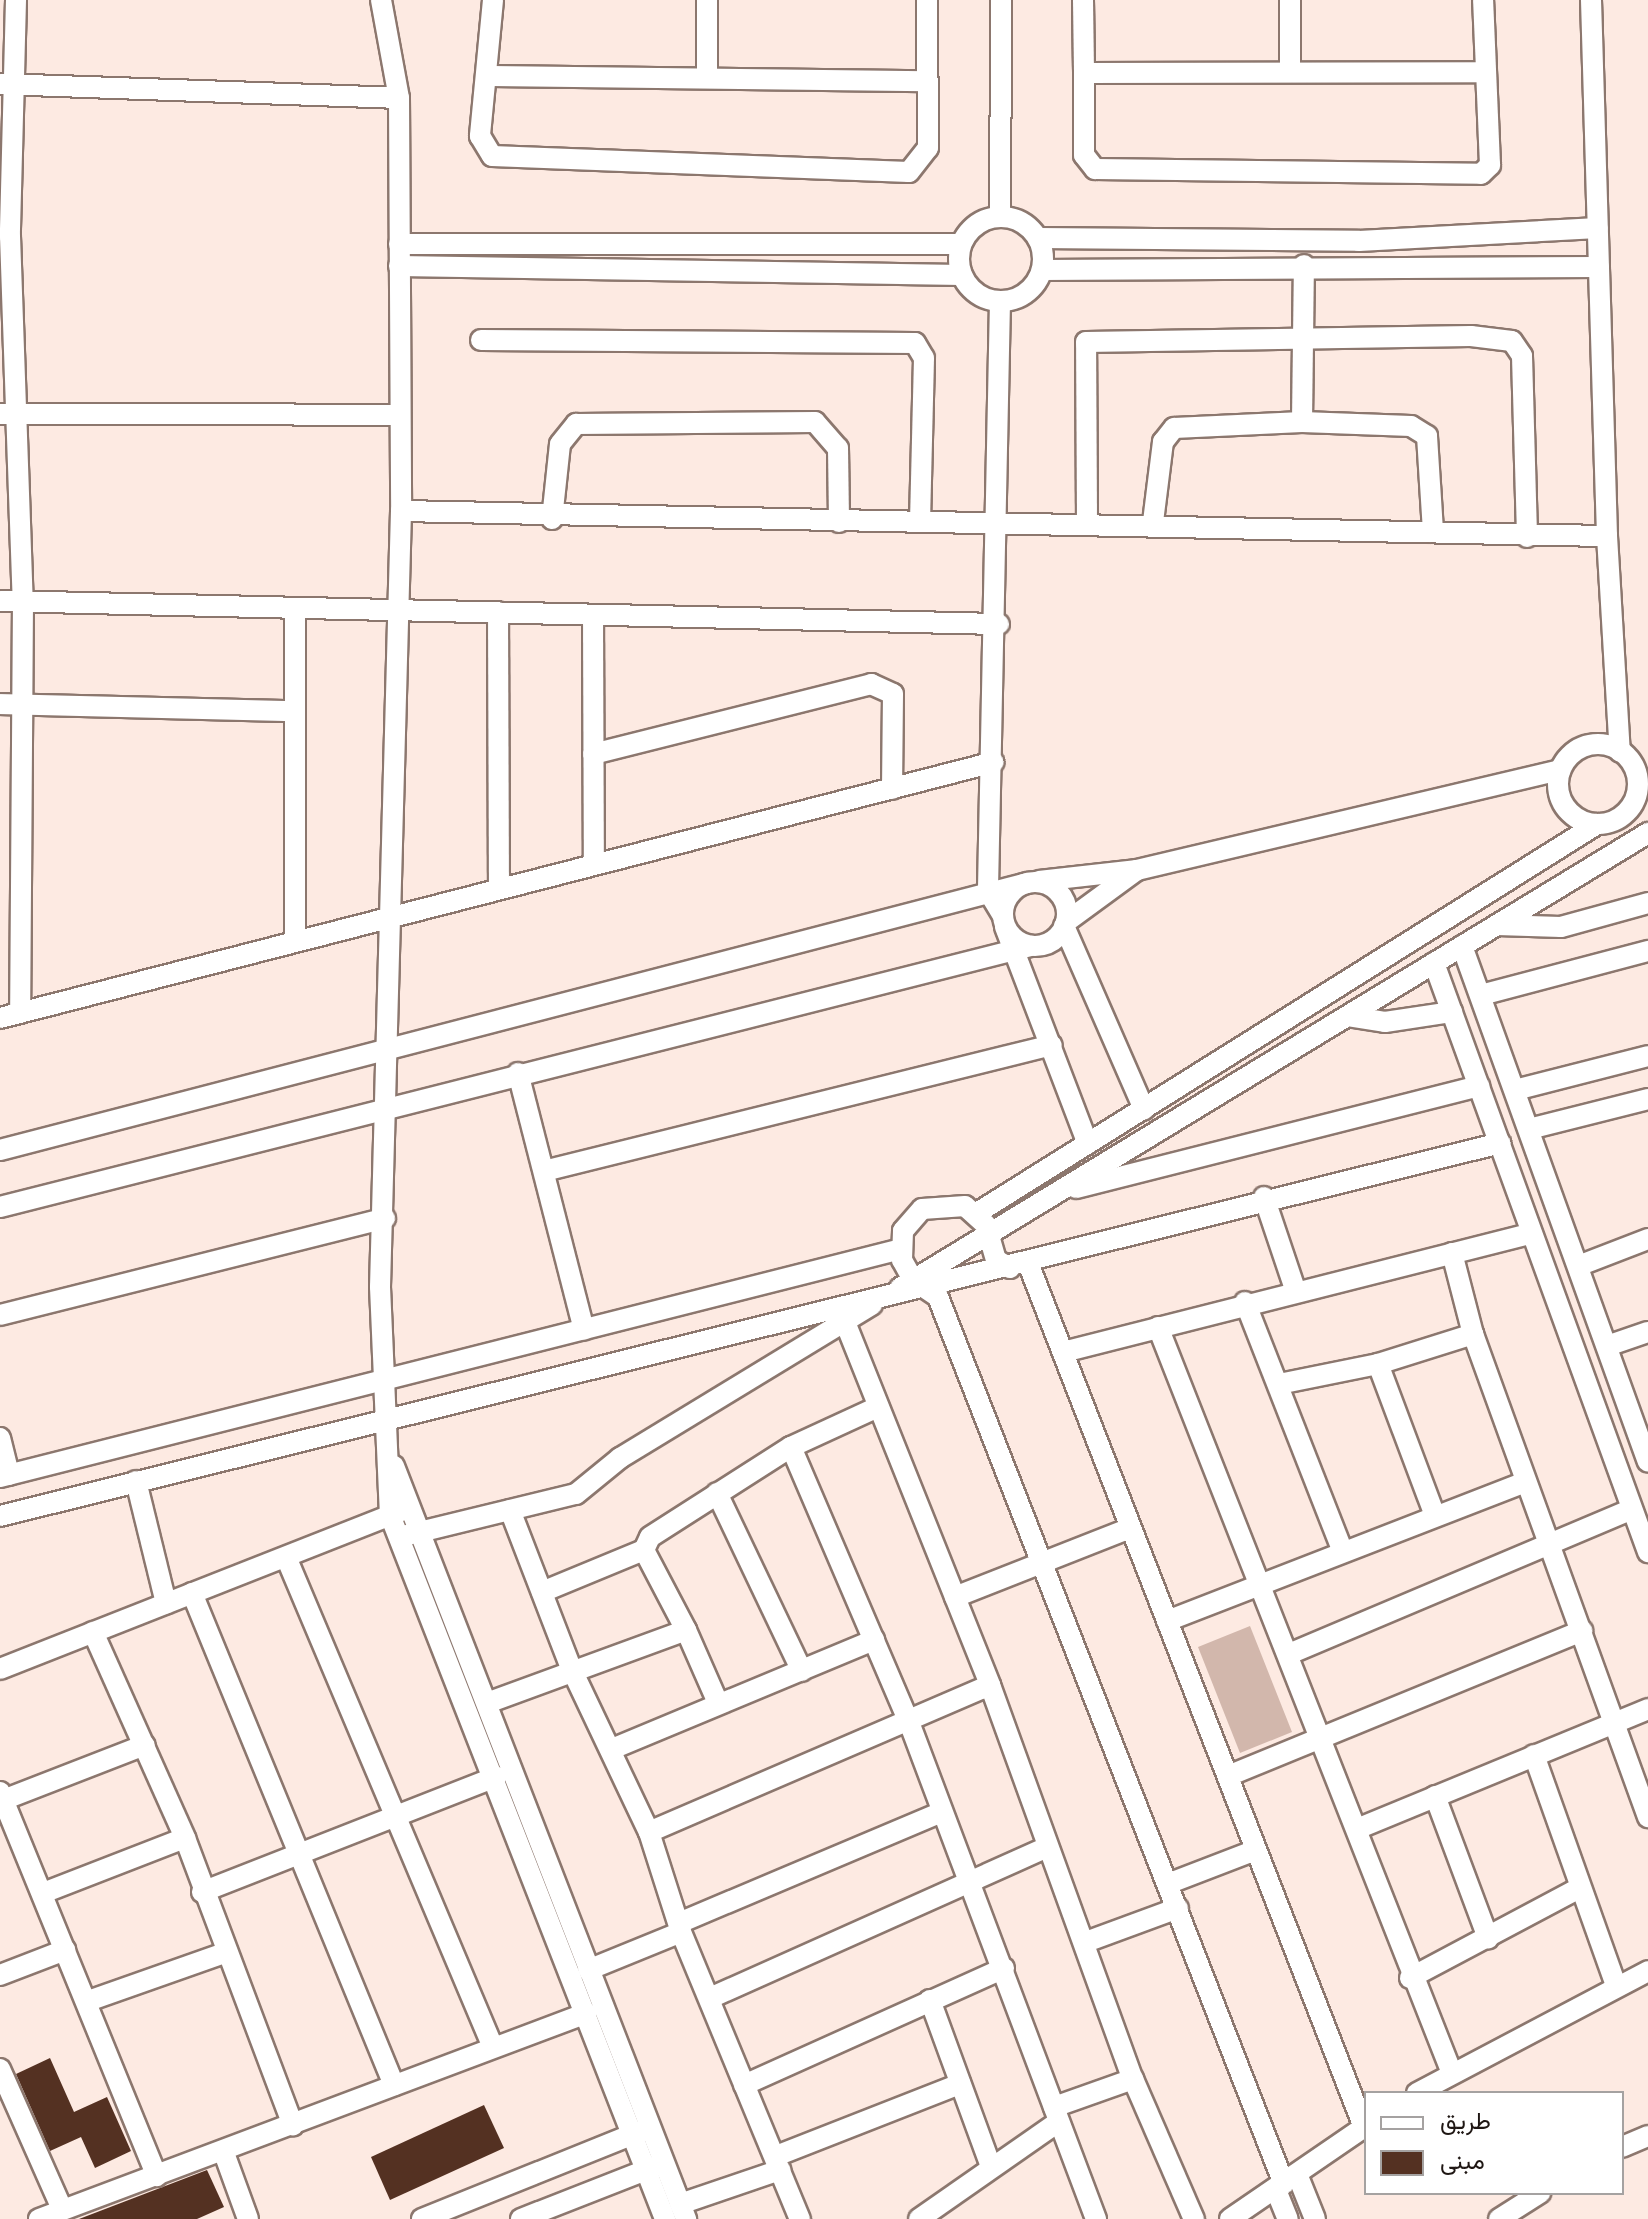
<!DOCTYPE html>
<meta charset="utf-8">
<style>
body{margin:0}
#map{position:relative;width:1648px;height:2219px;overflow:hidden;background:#fdeae2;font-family:"Alegreya Sans",Vazirmatn,sans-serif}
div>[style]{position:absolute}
.green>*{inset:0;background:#d2b7ac}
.building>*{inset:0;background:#543122}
.roads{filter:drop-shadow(2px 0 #8c776e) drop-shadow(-2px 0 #8c776e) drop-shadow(0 2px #8c776e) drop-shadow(0 -2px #8c776e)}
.minor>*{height:20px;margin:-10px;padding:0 10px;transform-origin:10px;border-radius:10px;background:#fff}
.minor>.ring{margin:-10px;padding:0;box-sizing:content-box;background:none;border:20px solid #fff;border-radius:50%}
span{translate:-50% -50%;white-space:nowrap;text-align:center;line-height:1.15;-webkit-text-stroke:8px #fff;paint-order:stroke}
.legend{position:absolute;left:1364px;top:2091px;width:260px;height:104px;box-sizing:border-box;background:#fff;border:2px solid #a5a2a1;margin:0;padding:10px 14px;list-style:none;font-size:24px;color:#1f1714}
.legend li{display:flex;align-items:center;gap:16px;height:40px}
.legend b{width:40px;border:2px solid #a5a2a1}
</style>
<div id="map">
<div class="green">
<div style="clip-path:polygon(1250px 1626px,1292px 1732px,1240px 1753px,1198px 1647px)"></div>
</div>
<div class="building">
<div style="clip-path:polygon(50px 2058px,74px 2112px,107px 2097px,131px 2151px,95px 2168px,81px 2137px,50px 2151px,16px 2074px)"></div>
<div style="clip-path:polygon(484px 2105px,504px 2148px,390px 2200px,371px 2157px)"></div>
<div style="clip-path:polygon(207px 2170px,224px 2207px,197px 2219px,79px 2219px)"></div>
</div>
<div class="roads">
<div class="minor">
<div style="left:16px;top:0;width:236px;rotate:91.5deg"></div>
<div style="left:10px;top:236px;width:365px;rotate:88deg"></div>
<div style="left:23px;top:601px;width:412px;rotate:90.4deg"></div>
<div style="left:381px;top:0;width:100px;rotate:79.6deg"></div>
<div style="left:399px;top:98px;width:413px;rotate:89.7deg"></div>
<div style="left:401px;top:511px;width:776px;rotate:91.55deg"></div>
<div style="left:380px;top:1287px;width:228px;rotate:87.5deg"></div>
<div style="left:390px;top:1515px;width:756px;rotate:68.66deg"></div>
<div style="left:493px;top:0;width:137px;rotate:95.5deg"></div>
<div style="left:480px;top:136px;width:23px;rotate:59deg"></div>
<div style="left:492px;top:156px;width:417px;rotate:2.2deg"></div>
<div style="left:909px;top:172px;width:31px;rotate:-52deg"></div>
<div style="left:928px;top:148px;width:148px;rotate:-90.4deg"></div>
<div style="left:1083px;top:0;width:73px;rotate:89.2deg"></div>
<div style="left:1084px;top:73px;width:402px;rotate:-0.1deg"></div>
<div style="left:1290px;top:0;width:69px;rotate:90deg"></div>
<div style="left:1084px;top:73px;width:82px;rotate:90deg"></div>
<div style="left:1084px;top:155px;width:18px;rotate:52deg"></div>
<div style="left:1095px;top:169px;width:386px;rotate:0.7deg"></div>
<div style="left:1481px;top:174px;width:13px;rotate:-45deg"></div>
<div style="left:1490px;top:165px;width:165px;rotate:-92.4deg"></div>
<div style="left:491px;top:76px;width:436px;rotate:0.7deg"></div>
<div style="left:707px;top:78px;width:78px;rotate:-90deg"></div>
<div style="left:0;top:84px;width:399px;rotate:2deg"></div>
<div style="left:1000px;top:216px;width:216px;rotate:-89.7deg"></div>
<div class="ring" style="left:959px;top:217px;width:64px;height:64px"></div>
<div style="left:1038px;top:238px;width:321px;rotate:0.5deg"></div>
<div style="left:1359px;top:241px;width:239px;rotate:-3.1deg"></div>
<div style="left:399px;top:244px;width:562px"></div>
<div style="left:399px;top:266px;width:563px;rotate:0.92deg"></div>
<div style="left:1042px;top:270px;width:557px;rotate:-0.31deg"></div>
<div style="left:1000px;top:301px;width:590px;rotate:91.17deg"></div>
<div style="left:988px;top:891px;width:29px;rotate:59deg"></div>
<div style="left:481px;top:340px;width:434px;rotate:0.4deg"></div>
<div style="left:915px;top:343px;width:17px;rotate:59deg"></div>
<div style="left:924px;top:358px;width:162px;rotate:91.4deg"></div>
<div style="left:0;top:414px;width:400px;rotate:0.1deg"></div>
<div style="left:1302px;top:422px;width:157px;rotate:-89.3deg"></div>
<div style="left:401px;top:511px;width:1206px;rotate:1.19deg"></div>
<div style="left:1607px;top:536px;width:536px;rotate:-91.71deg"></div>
<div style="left:552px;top:519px;width:75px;rotate:-83.9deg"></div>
<div style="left:560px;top:444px;width:26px;rotate:-51deg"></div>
<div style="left:576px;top:424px;width:239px;rotate:-0.5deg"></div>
<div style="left:815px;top:422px;width:35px;rotate:49deg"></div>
<div style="left:838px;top:448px;width:74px;rotate:89.2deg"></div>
<div style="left:1087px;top:520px;width:178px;rotate:-90.3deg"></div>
<div style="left:1086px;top:342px;width:385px;rotate:-0.9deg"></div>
<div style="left:1471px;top:336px;width:41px;rotate:7deg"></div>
<div style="left:1512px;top:341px;width:18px;rotate:56deg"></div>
<div style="left:1522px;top:356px;width:181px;rotate:88.4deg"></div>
<div style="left:1153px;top:522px;width:81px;rotate:-82.9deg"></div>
<div style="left:1163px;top:442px;width:18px;rotate:-52deg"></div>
<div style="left:1174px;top:428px;width:128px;rotate:-2.7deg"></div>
<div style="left:1302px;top:422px;width:109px;rotate:2.1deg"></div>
<div style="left:1411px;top:426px;width:19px;rotate:32deg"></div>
<div style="left:1427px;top:436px;width:96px;rotate:86.4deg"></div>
<div style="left:1607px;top:536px;width:216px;rotate:86.6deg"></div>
<div style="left:0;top:601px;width:999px;rotate:1.32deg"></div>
<div style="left:498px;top:612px;width:276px;rotate:89.8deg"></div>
<div style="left:593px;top:615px;width:249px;rotate:89.8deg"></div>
<div style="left:0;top:704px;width:295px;rotate:1.4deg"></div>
<div class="ring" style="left:1558px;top:744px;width:60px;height:60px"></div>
<div style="left:593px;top:754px;width:287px;rotate:-14.1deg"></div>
<div style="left:871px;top:684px;width:24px;rotate:24deg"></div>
<div style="left:893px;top:694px;width:95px;rotate:90.6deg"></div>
<div style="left:1137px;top:870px;width:435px;rotate:-13.3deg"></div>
<div style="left:1039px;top:881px;width:99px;rotate:-6.4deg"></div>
<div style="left:1137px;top:870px;width:88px;rotate:143.8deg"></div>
<div class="ring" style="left:1003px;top:882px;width:44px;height:44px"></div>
<div style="left:1497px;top:925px;width:64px;rotate:1.8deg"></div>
<div style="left:1561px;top:927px;width:90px;rotate:-15.4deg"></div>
<div style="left:1064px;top:926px;width:200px;rotate:66.4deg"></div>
<div style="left:1005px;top:927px;width:232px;rotate:69.1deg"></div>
<div style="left:295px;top:941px;width:333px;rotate:-90deg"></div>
<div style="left:1462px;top:946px;width:548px;rotate:70.18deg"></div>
<div style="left:1434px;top:963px;width:627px;rotate:70.03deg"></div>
<div style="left:1481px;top:995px;width:173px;rotate:-14.8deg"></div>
<div style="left:1348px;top:1016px;width:37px;rotate:9deg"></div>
<div style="left:1385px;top:1022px;width:68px;rotate:-8.5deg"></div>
<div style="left:0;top:1018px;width:1026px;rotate:-14.44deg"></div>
<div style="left:518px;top:1073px;width:265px;rotate:75.6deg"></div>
<div style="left:1515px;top:1090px;width:137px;rotate:-14.3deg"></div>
<div style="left:1529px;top:1129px;width:123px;rotate:-14.1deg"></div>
<div style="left:0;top:1150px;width:1061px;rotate:-14.57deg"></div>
<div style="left:544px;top:1171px;width:523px;rotate:-13.93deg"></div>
<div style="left:1076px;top:1188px;width:416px;rotate:-14.2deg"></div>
<div style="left:1264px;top:1197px;width:97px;rotate:71.4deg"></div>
<div style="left:0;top:1207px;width:1064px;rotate:-14.21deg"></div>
<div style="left:977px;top:1213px;width:732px;rotate:-32.1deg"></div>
<div style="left:1452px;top:1253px;width:84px;rotate:75.5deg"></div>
<div style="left:1473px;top:1334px;width:514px;rotate:70.08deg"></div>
<div style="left:1028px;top:1263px;width:927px;rotate:68.75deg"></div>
<div style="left:1578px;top:1266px;width:75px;rotate:-21.1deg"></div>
<div style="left:1010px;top:1268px;width:16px;rotate:-150deg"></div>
<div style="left:996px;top:1260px;width:36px;rotate:-106deg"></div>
<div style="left:986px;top:1225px;width:28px;rotate:-138deg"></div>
<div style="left:965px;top:1206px;width:43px;rotate:176deg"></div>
<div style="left:922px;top:1209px;width:29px;rotate:131deg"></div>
<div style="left:903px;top:1231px;width:29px;rotate:92deg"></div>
<div style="left:902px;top:1260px;width:23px;rotate:61deg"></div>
<div style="left:913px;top:1280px;width:30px;rotate:34deg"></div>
<div style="left:938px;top:1297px;width:952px;rotate:68.69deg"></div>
<div style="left:900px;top:1288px;width:876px;rotate:-31.31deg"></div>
<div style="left:1245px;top:1302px;width:266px;rotate:68.6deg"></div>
<div style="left:0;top:1315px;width:397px;rotate:-14.1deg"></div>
<div style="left:847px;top:1327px;width:386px;rotate:68.2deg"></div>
<div style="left:990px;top:1685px;width:419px;rotate:70.1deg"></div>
<div style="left:1133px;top:2079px;width:153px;rotate:66.5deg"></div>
<div style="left:1158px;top:1327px;width:800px;rotate:68.5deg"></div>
<div style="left:1607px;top:1346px;width:43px;rotate:-18.9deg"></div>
<div style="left:1063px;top:1352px;width:481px;rotate:-14.2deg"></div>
<div style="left:1378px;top:1364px;width:159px;rotate:69.4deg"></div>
<div style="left:1279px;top:1384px;width:101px;rotate:-11.4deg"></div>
<div style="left:1378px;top:1364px;width:100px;rotate:-17.5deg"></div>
<div style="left:0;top:1438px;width:38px;rotate:76deg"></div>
<div style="left:791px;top:1447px;width:299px;rotate:66.8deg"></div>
<div style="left:909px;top:1722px;width:531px;rotate:69.38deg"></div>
<div style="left:394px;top:1466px;width:808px;rotate:68.8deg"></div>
<div style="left:0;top:1477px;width:929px;rotate:-14.2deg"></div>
<div style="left:136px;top:1481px;width:126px;rotate:76.2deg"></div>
<div style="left:717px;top:1493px;width:197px;rotate:64.5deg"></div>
<div style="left:510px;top:1510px;width:169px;rotate:68.9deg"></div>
<div style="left:571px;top:1668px;width:182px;rotate:64.6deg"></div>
<div style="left:649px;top:1832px;width:105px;rotate:72.3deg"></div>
<div style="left:681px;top:1932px;width:311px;rotate:67.5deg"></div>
<div style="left:0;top:1516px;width:1546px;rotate:-13.96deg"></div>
<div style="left:399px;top:1537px;width:182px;rotate:-13.7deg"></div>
<div style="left:576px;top:1494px;width:57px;rotate:-39.3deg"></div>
<div style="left:620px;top:1458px;width:295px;rotate:-31.3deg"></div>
<div style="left:286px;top:1557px;width:530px;rotate:67.11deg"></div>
<div style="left:542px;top:1592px;width:110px;rotate:-22.4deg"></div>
<div style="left:192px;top:1593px;width:532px;rotate:67.68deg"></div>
<div style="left:955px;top:1597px;width:188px;rotate:-21.5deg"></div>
<div style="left:1167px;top:1621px;width:384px;rotate:-21.2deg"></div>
<div style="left:686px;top:1630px;width:90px;rotate:-117.7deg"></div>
<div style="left:644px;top:1550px;width:14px;rotate:-65deg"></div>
<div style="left:650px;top:1537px;width:167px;rotate:-32.6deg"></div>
<div style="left:791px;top:1447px;width:96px;rotate:-24.7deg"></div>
<div style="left:93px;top:1632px;width:226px;rotate:65.9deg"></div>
<div style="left:185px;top:1838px;width:307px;rotate:69.4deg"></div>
<div style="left:1289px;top:1654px;width:372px;rotate:-22.9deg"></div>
<div style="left:0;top:1669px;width:432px;rotate:-21.5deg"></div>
<div style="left:487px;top:1703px;width:212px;rotate:-20.1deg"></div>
<div style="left:686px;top:1630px;width:80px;rotate:66.3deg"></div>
<div style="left:612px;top:1749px;width:284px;rotate:-22.6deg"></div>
<div style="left:1534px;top:1755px;width:244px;rotate:70.4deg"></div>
<div style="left:1228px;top:1776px;width:383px;rotate:-22.3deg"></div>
<div style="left:0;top:1792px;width:415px;rotate:67.8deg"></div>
<div style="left:1435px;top:1796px;width:152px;rotate:69.5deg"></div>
<div style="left:3px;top:1800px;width:152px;rotate:-21.2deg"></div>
<div style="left:1357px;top:1829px;width:315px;rotate:-22.4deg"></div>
<div style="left:649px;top:1832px;width:371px;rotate:-23.3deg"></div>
<div style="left:1170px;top:1883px;width:92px;rotate:-21deg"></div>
<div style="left:202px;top:1892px;width:316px;rotate:-21.4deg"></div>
<div style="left:43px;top:1893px;width:152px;rotate:-21.2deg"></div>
<div style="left:679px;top:1923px;width:285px;rotate:-22.9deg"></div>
<div style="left:1086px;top:1942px;width:98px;rotate:-20.3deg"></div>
<div style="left:588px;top:1970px;width:100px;rotate:-22.2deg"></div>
<div style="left:0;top:1975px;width:70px;rotate:-21deg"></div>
<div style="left:1410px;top:1978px;width:191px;rotate:-28deg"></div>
<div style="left:710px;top:1998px;width:368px;rotate:-24.1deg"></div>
<div style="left:930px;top:2000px;width:178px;rotate:69.9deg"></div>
<div style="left:88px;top:2001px;width:147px;rotate:-19.4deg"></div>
<div style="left:0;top:2069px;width:153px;rotate:66.1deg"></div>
<div style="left:744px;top:2085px;width:285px;rotate:-24.2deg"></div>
<div style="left:1417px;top:2093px;width:261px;rotate:-27.8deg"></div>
<div style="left:1054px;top:2107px;width:84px;rotate:-19.5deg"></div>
<div style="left:1622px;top:2147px;width:28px;rotate:-23deg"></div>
<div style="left:224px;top:2153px;width:70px;rotate:70deg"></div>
<div style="left:776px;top:2156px;width:198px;rotate:-21.4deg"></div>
<div style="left:1297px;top:2174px;width:48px;rotate:68.2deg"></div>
<div style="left:1276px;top:2190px;width:31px;rotate:68deg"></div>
<div style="left:680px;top:2204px;width:106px;rotate:-18.8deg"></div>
<div style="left:39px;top:2219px;width:585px;rotate:-20.6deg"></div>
<div style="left:422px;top:2219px;width:241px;rotate:-21.9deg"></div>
<div style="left:521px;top:2219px;width:148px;rotate:-21.4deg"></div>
<div style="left:919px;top:2219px;width:169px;rotate:-34.9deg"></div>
<div style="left:1230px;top:2219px;width:165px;rotate:-34.4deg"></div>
<div style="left:1499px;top:2219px;width:49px;rotate:-32.4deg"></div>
</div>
</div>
<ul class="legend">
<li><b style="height:10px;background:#fff"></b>طريق</li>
<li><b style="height:22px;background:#543122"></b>مبنى</li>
</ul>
</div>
